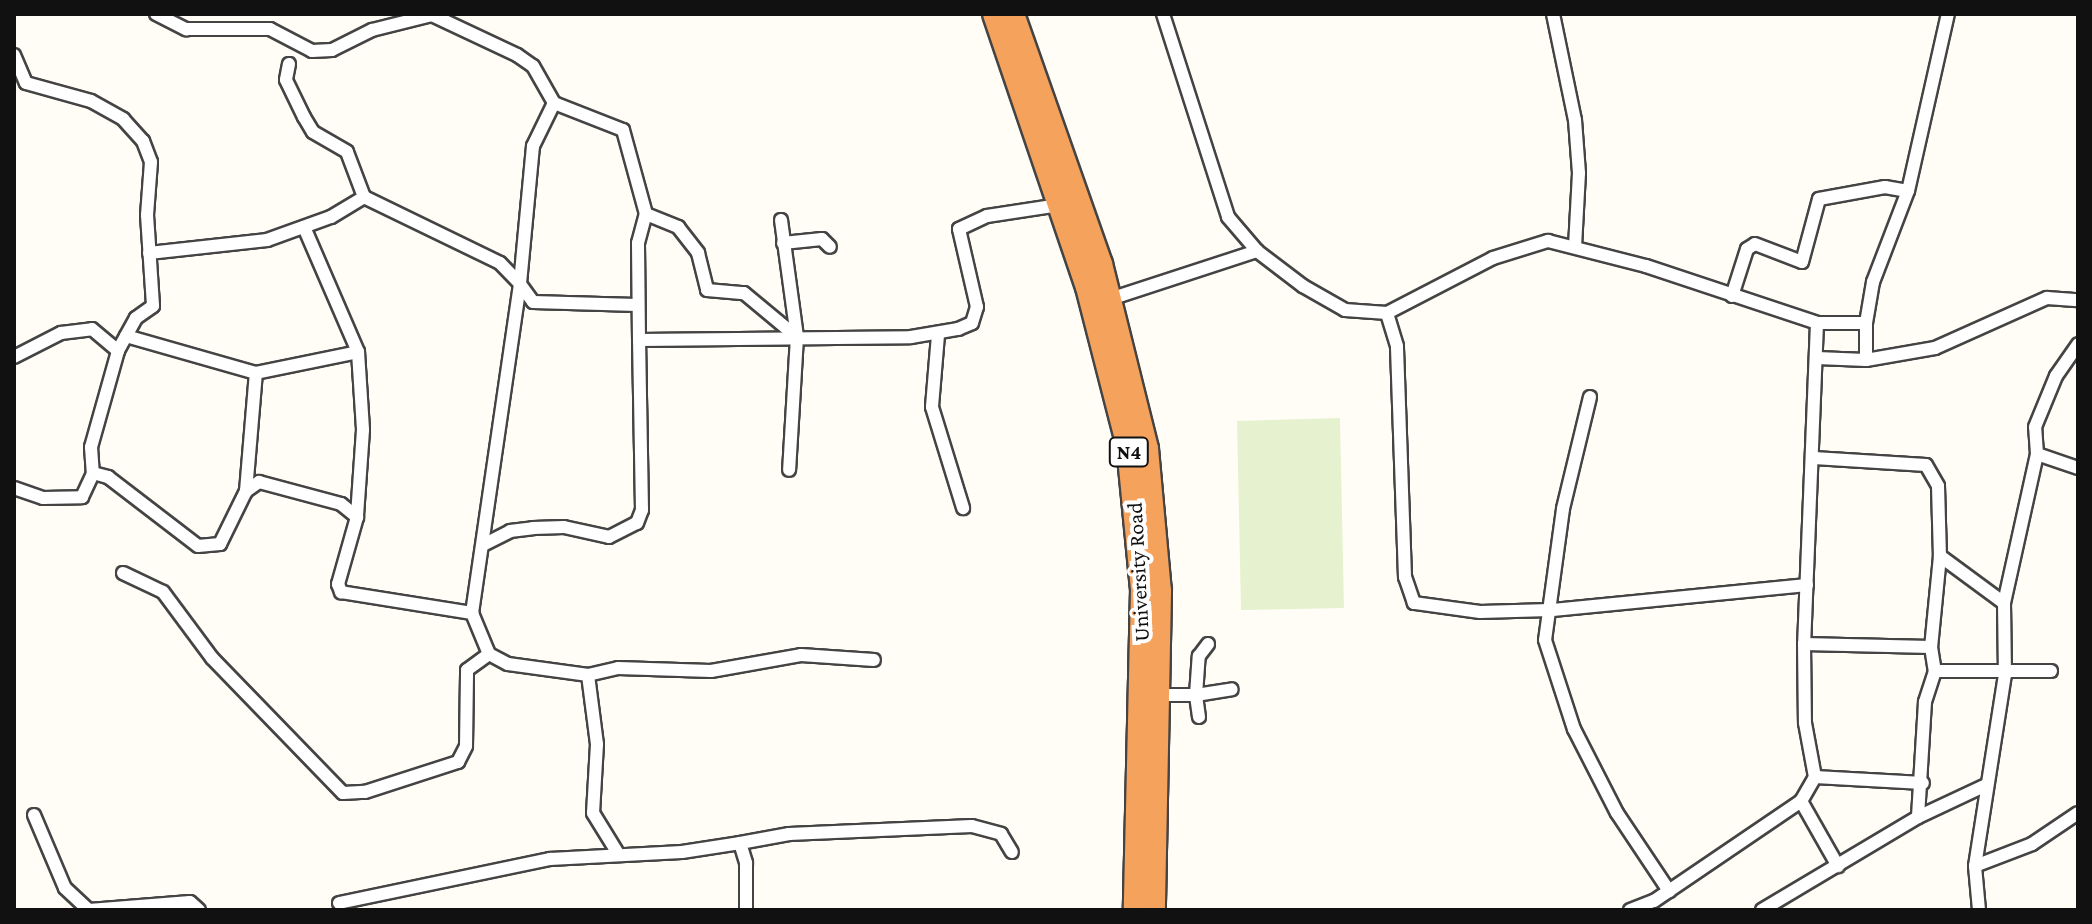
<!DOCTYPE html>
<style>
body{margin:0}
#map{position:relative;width:2092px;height:924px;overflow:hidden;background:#fffdf5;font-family:"Crimson Pro",serif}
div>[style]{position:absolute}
.pitch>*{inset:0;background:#e6f2cf}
.roads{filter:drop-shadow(2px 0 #444) drop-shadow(-2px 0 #444) drop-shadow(0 2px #444) drop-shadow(0 -2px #444)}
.street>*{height:12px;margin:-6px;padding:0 6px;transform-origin:6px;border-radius:6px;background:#fff}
.highway>*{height:22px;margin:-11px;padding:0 11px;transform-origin:11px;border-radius:11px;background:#f5a25d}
span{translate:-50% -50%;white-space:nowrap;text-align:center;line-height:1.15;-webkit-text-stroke:8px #fff;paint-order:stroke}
.shield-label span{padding:2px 6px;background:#fff;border:2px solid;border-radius:6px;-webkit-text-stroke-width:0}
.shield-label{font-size:20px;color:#111;font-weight:700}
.street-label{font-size:22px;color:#111}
.frame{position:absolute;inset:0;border:16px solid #111;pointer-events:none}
</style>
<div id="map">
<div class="pitch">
<div style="clip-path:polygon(1340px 418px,1344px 608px,1241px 610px,1237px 421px)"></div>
</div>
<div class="roads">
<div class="street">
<div style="left:156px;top:14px;width:34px;rotate:27deg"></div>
<div style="left:186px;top:29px;width:84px"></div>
<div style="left:270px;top:29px;width:47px;rotate:27.6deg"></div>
<div style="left:312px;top:51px;width:20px;rotate:-3deg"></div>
<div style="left:332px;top:50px;width:45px;rotate:-26.6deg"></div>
<div style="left:372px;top:30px;width:62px;rotate:-14deg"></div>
<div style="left:432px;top:15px;width:94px;rotate:25.2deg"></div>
<div style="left:517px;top:55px;width:19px;rotate:35deg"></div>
<div style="left:533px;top:66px;width:43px;rotate:60.4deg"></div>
<div style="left:554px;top:103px;width:74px;rotate:21.4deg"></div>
<div style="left:623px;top:130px;width:87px;rotate:74.7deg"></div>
<div style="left:646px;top:214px;width:35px;rotate:22deg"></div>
<div style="left:678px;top:227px;width:33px;rotate:52deg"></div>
<div style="left:698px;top:253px;width:38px;rotate:76deg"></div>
<div style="left:707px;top:290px;width:37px;rotate:5deg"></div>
<div style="left:744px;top:293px;width:69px;rotate:39.7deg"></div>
<div style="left:1163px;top:14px;width:213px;rotate:72.2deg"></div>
<div style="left:1228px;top:217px;width:45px;rotate:49.5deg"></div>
<div style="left:1257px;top:251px;width:58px;rotate:37.3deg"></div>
<div style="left:1303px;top:286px;width:48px;rotate:29.7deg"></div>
<div style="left:1345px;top:310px;width:42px;rotate:4.1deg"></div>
<div style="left:1553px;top:14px;width:108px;rotate:78.3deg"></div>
<div style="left:1575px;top:120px;width:53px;rotate:85.7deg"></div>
<div style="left:1579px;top:173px;width:73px;rotate:93.1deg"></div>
<div style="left:14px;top:55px;width:30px;rotate:67deg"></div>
<div style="left:26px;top:83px;width:67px;rotate:15.5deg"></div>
<div style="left:91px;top:101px;width:37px;rotate:29deg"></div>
<div style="left:123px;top:119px;width:30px;rotate:48deg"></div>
<div style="left:143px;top:141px;width:22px;rotate:69deg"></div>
<div style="left:151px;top:162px;width:53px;rotate:94.3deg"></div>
<div style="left:147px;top:215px;width:91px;rotate:86.2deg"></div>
<div style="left:153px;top:306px;width:21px;rotate:145deg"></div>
<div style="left:136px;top:318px;width:38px;rotate:119deg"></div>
<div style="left:118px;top:351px;width:100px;rotate:105.7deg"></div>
<div style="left:91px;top:447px;width:26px;rotate:86deg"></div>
<div style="left:93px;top:473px;width:16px;rotate:15deg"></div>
<div style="left:108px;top:477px;width:113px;rotate:37.5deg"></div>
<div style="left:198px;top:546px;width:22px;rotate:-5deg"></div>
<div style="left:220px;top:544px;width:59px;rotate:-63.9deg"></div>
<div style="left:246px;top:491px;width:16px;rotate:-35deg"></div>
<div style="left:259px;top:482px;width:85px;rotate:15deg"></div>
<div style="left:341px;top:504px;width:21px;rotate:39deg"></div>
<div style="left:357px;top:517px;width:70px;rotate:105.8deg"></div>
<div style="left:338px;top:584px;width:9px;rotate:69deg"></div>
<div style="left:341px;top:592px;width:133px;rotate:9.1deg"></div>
<div style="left:289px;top:64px;width:16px;rotate:101deg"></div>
<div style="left:286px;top:80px;width:41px;rotate:64.1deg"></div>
<div style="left:304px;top:117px;width:17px;rotate:59deg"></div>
<div style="left:313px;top:132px;width:39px;rotate:30deg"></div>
<div style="left:347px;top:152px;width:48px;rotate:69.3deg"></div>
<div style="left:364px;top:197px;width:151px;rotate:25.9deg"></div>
<div style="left:500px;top:263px;width:29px;rotate:46deg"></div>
<div style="left:520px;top:284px;width:332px;rotate:98.3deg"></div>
<div style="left:472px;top:613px;width:44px;rotate:67.5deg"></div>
<div style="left:489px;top:654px;width:21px;rotate:28deg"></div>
<div style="left:508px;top:664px;width:81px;rotate:7.8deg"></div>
<div style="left:588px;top:675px;width:31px;rotate:-13deg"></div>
<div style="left:618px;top:668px;width:93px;rotate:1.8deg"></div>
<div style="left:711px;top:671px;width:91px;rotate:-10.1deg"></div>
<div style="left:801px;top:655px;width:73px;rotate:3.9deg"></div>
<div style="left:554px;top:103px;width:48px;rotate:116deg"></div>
<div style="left:533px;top:146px;width:139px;rotate:95.4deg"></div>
<div style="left:520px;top:284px;width:22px;rotate:54deg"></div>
<div style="left:533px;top:302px;width:104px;rotate:1.7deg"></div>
<div style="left:781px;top:220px;width:118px;rotate:82.2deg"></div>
<div style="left:797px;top:337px;width:133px;rotate:93.4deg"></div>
<div style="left:304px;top:227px;width:136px;rotate:66.6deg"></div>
<div style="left:358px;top:352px;width:78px;rotate:86.3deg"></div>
<div style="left:363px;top:430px;width:86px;rotate:94deg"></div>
<div style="left:783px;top:243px;width:39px;rotate:-6deg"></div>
<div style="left:822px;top:239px;width:11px;rotate:45deg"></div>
<div style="left:149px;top:253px;width:119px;rotate:-6.3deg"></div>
<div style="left:267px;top:240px;width:68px;rotate:-19.8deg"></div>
<div style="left:331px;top:217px;width:39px;rotate:-31deg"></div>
<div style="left:1732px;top:296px;width:49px;rotate:-72.3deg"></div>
<div style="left:1747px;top:249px;width:9px;rotate:-32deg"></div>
<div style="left:1755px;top:244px;width:50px;rotate:21deg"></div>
<div style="left:1802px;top:262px;width:65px;rotate:-74.9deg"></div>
<div style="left:1819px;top:199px;width:67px;rotate:-10.3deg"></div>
<div style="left:1885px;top:187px;width:23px;rotate:10deg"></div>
<div style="left:1110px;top:299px;width:155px;rotate:-18.1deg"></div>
<div style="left:1817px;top:323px;width:321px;rotate:92.3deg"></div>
<div style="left:1804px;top:644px;width:79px;rotate:89.3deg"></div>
<div style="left:1805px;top:723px;width:55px;rotate:79.5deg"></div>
<div style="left:1815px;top:777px;width:28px;rotate:120deg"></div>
<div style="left:1801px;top:801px;width:75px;rotate:60.4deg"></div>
<div style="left:938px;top:335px;width:72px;rotate:94.8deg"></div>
<div style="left:932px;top:407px;width:106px;rotate:72.9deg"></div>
<div style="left:126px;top:336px;width:135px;rotate:15.9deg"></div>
<div style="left:639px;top:340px;width:97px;rotate:-90.6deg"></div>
<div style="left:638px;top:243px;width:30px;rotate:-75deg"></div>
<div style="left:14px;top:357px;width:53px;rotate:-27.1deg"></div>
<div style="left:61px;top:333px;width:31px;rotate:-7deg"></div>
<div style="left:92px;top:329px;width:34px;rotate:40deg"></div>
<div style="left:1817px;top:358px;width:49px;rotate:2.3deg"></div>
<div style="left:1866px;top:360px;width:70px;rotate:-9.9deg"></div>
<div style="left:1935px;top:348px;width:123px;rotate:-24.1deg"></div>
<div style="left:2047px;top:298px;width:31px;rotate:4deg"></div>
<div style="left:1866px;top:360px;width:37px;rotate:-90deg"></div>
<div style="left:1590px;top:397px;width:115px;rotate:103.6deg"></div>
<div style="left:1563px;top:509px;width:132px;rotate:97.8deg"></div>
<div style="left:1545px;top:640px;width:94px;rotate:72deg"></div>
<div style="left:1574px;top:729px;width:94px;rotate:62.9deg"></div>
<div style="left:1617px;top:813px;width:94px;rotate:56.3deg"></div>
<div style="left:2037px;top:454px;width:43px;rotate:18.9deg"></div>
<div style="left:1814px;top:458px;width:112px;rotate:3.6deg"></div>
<div style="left:1926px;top:465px;width:24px;rotate:60deg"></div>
<div style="left:1938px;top:486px;width:70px;rotate:88.4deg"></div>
<div style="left:1940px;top:556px;width:91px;rotate:95.6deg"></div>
<div style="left:1931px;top:647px;width:24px;rotate:81deg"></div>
<div style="left:1935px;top:671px;width:33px;rotate:108deg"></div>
<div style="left:1925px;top:702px;width:115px;rotate:93.5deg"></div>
<div style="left:14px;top:488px;width:31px;rotate:19deg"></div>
<div style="left:43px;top:498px;width:39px;rotate:-1deg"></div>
<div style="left:82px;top:497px;width:26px;rotate:-65deg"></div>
<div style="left:246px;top:491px;width:118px;rotate:-85.2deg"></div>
<div style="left:256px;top:373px;width:104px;rotate:-11.6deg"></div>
<div style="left:485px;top:544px;width:28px;rotate:-27deg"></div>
<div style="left:510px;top:531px;width:23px;rotate:-7deg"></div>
<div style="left:533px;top:528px;width:31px;rotate:-2deg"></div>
<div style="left:564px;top:527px;width:46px;rotate:12.5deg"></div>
<div style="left:609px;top:537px;width:31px;rotate:-27deg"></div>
<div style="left:637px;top:523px;width:14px;rotate:-69deg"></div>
<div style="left:642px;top:510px;width:170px;rotate:-91deg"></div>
<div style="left:639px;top:340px;width:272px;rotate:-0.6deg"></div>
<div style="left:911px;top:337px;width:48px;rotate:-9.7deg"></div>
<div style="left:958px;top:329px;width:15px;rotate:-23deg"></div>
<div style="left:972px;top:323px;width:17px;rotate:-73deg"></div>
<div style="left:977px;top:307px;width:80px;rotate:-103deg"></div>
<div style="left:959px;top:229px;width:31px;rotate:-25deg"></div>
<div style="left:987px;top:216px;width:73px;rotate:-8.7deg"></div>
<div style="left:1940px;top:556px;width:79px;rotate:36.3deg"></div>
<div style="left:123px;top:573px;width:44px;rotate:25.4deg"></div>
<div style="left:163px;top:592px;width:82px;rotate:53.4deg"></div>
<div style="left:212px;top:658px;width:188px;rotate:45.9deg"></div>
<div style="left:343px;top:793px;width:22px;rotate:-3deg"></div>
<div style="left:365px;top:792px;width:98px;rotate:-17.9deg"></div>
<div style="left:458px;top:762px;width:18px;rotate:-63deg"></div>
<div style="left:466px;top:746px;width:76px;rotate:-89.2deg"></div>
<div style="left:467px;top:670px;width:27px;rotate:-36deg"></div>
<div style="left:1807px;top:585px;width:258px;rotate:174.4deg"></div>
<div style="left:1550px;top:610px;width:70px;rotate:178.4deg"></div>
<div style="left:1480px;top:612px;width:67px;rotate:-172.2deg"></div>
<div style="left:1414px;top:603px;width:28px;rotate:-109deg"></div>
<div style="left:1405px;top:577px;width:231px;rotate:-92deg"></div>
<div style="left:1397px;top:346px;width:34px;rotate:-107deg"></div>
<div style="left:1387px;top:313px;width:119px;rotate:-27.4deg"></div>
<div style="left:1493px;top:258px;width:58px;rotate:-17.2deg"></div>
<div style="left:1548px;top:241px;width:101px;rotate:14.3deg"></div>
<div style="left:1646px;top:266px;width:180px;rotate:18.4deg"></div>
<div style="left:1817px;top:323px;width:49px"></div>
<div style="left:1866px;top:323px;width:42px;rotate:-80.3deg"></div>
<div style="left:1873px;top:282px;width:97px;rotate:-69deg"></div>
<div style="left:1908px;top:191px;width:181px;rotate:-77.3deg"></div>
<div style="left:1804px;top:644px;width:127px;rotate:1.4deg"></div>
<div style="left:1935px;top:671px;width:116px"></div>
<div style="left:588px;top:675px;width:70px;rotate:82.6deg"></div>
<div style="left:597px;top:744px;width:69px;rotate:93.3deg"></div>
<div style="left:593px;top:813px;width:46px;rotate:58.4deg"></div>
<div style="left:1160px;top:695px;width:36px"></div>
<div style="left:1196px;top:695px;width:39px;rotate:-86deg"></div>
<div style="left:1199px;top:656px;width:15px;rotate:-53deg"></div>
<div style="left:1199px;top:717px;width:22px;rotate:-98deg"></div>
<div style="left:1196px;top:695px;width:36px;rotate:-9deg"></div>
<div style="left:1815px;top:777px;width:108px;rotate:3.2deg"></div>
<div style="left:34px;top:815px;width:79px;rotate:67deg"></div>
<div style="left:65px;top:888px;width:33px;rotate:43deg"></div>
<div style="left:89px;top:910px;width:101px;rotate:-4.5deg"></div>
<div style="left:190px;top:902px;width:12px;rotate:42deg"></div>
<div style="left:740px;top:843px;width:50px;rotate:-10.4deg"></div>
<div style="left:789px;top:834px;width:183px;rotate:-2.5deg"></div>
<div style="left:972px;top:826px;width:30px;rotate:15deg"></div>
<div style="left:1001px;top:834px;width:21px;rotate:59deg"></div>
<div style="left:1975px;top:866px;width:61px;rotate:-21.1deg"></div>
<div style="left:2032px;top:844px;width:55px;rotate:-34deg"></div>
<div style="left:339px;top:903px;width:216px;rotate:-11.8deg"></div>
<div style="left:550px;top:859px;width:132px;rotate:-3deg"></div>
<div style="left:682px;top:852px;width:59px;rotate:-8.8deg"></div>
<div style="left:740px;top:843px;width:21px;rotate:73deg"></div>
<div style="left:746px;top:863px;width:47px;rotate:90deg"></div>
<div style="left:1630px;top:910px;width:26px;rotate:-21deg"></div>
<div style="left:1654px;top:901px;width:178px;rotate:-34.2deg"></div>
<div style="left:1762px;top:910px;width:182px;rotate:-30.8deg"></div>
<div style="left:1918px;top:817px;width:75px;rotate:-25.2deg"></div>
<div style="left:1979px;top:910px;width:44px;rotate:-95.2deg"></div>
<div style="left:1975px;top:866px;width:193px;rotate:-81.1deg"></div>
<div style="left:2005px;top:675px;width:72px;rotate:-90.8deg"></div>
<div style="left:2004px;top:603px;width:153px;rotate:-77.5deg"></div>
<div style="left:2037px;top:454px;width:27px;rotate:-94deg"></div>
<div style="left:2035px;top:427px;width:55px;rotate:-67.6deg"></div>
<div style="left:2056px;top:376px;width:39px;rotate:-55deg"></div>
</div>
<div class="highway">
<div style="left:994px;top:14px;width:288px;rotate:71.2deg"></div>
<div style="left:1087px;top:287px;width:165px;rotate:75.6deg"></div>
<div style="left:1128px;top:447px;width:144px;rotate:84.4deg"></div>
<div style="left:1142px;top:590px;width:320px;rotate:91.3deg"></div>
<div style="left:1013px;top:14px;width:265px;rotate:70.6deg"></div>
<div style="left:1101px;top:264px;width:191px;rotate:76deg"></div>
<div style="left:1147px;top:449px;width:143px;rotate:84.8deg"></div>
<div style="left:1160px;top:591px;width:319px;rotate:91.1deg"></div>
</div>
</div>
<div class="shield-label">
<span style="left:1129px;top:452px">N4</span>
</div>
<div class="street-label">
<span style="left:1138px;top:572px;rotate:-93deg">University Road</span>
</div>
<div class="frame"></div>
</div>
